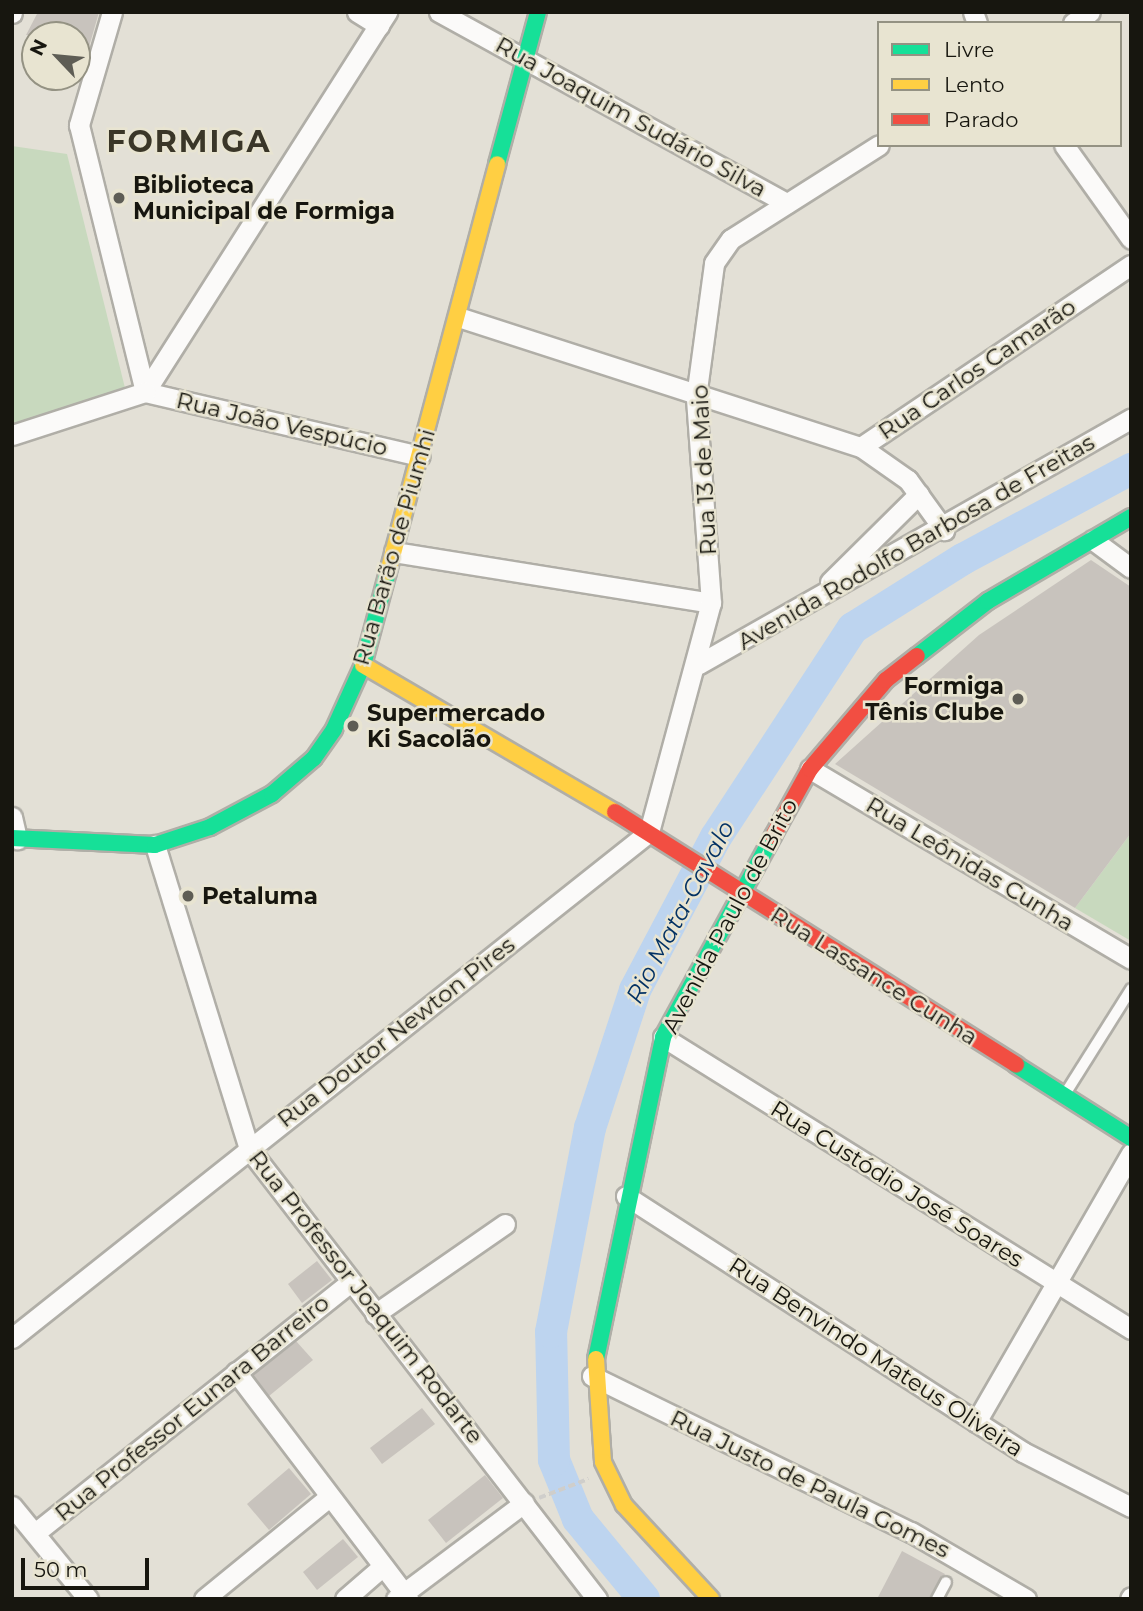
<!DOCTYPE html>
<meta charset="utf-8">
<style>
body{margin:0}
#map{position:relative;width:1143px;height:1611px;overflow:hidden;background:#e3e0d6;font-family:Montserrat,sans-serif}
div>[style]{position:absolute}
.green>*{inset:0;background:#c8d9be}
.river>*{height:32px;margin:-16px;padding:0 16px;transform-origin:16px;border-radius:16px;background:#bdd4ef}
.building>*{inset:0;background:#c8c3bd}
.path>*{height:3.5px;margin-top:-1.75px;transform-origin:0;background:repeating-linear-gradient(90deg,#cfcecb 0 7px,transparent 0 10.5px)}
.roads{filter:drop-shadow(2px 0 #b0aea7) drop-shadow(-2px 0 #b0aea7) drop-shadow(0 2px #b0aea7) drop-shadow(0 -2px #b0aea7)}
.lane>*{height:10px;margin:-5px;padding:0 5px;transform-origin:5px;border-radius:5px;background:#fbfaf9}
.street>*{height:19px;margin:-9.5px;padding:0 9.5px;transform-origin:9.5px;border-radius:9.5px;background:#fbfaf9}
.fast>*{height:16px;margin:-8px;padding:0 8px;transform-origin:8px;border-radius:8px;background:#16e098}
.slow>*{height:16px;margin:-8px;padding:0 8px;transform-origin:8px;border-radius:8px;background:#ffcf43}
.jam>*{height:16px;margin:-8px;padding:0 8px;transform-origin:8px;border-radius:8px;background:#f24e42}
.dots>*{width:19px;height:19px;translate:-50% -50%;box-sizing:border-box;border:4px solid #e8e4d1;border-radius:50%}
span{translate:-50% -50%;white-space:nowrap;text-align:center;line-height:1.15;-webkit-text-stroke:5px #e8e4d1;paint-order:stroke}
.street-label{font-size:23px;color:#17160f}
.poi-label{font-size:23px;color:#17160f;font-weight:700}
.left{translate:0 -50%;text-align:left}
.right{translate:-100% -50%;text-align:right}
.water-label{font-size:24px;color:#033264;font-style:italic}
.district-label{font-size:30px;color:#3a3628;font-weight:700;letter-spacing:2px}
.frame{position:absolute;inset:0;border:14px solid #17160f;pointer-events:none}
.legend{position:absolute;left:877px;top:21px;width:245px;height:126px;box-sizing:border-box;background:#e8e4d1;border:2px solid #949283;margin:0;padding:9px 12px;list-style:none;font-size:21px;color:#17160f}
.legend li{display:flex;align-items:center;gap:14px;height:35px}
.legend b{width:35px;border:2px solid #949283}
.north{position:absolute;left:21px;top:21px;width:70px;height:70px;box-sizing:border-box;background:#e8e4d1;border:2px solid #949283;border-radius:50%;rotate:296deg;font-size:19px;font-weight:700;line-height:28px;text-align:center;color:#17160f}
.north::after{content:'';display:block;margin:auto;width:24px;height:32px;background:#5e5d55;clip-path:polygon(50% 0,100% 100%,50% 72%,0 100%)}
.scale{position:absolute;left:21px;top:1558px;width:128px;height:32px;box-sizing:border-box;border:4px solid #17160f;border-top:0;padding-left:9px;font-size:21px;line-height:24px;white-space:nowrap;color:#17160f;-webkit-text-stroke:5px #e8e4d1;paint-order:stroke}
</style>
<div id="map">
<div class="green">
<div style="clip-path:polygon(12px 146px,67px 154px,126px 392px,12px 426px)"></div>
<div style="clip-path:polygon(1131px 833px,1131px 941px,1075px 908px)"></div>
</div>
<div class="river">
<div style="left:644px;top:1599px;width:104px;rotate:-129.5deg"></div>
<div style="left:578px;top:1519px;width:64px;rotate:-112.1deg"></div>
<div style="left:554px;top:1460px;width:128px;rotate:-91.3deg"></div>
<div style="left:551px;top:1332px;width:208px;rotate:-79.2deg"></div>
<div style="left:590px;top:1128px;width:145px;rotate:-71.9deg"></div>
<div style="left:635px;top:990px;width:173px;rotate:-62.1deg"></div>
<div style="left:716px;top:837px;width:250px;rotate:-56.8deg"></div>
<div style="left:853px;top:628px;width:130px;rotate:-32.1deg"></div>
<div style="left:963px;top:559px;width:191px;rotate:-28.2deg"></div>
</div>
<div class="building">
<div style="clip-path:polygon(38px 12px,99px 12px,85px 61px,77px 58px,77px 35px,26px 35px)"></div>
<div style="clip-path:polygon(1091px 560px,1131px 587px,1131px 833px,1075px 908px,835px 764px,979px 635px)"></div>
<div style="clip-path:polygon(317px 1261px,332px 1280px,302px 1303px,288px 1284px)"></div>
<div style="clip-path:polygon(296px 1341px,313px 1360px,269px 1396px,253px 1375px)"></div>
<div style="clip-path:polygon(422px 1408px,435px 1424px,382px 1464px,370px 1448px)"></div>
<div style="clip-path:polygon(289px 1468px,311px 1494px,269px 1530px,247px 1504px)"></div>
<div style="clip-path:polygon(485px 1475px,503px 1498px,446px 1543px,428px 1520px)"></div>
<div style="clip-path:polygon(343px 1539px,358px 1557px,317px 1590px,303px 1572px)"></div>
<div style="clip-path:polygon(902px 1551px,945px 1574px,930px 1599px,877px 1599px)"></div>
</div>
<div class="path">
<div style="left:539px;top:1498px;width:53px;rotate:-21.2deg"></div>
</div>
<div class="roads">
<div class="lane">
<div style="left:1065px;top:1094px;width:124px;rotate:-57.8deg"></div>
<div style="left:937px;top:1599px;width:19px;rotate:-62deg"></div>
</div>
<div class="street">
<div style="left:112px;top:12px;width:118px;rotate:106.3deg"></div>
<div style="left:79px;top:125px;width:275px;rotate:76.1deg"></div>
<div style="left:357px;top:12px;width:26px;rotate:32deg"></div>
<div style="left:439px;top:12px;width:397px;rotate:28.8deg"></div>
<div style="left:973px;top:12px;width:12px;rotate:70deg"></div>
<div style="left:12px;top:13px;width:1px;rotate:-90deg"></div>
<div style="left:1073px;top:23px;width:20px;rotate:-33deg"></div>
<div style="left:1064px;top:145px;width:115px;rotate:54.5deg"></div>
<div style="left:458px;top:317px;width:423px;rotate:17.9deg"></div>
<div style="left:861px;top:447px;width:326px;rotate:-34deg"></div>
<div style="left:145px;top:392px;width:451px;rotate:-57.5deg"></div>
<div style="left:145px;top:392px;width:282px;rotate:13.1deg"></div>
<div style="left:12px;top:435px;width:140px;rotate:-17.9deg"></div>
<div style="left:861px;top:447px;width:57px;rotate:35.1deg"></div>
<div style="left:908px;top:480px;width:62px;rotate:54.2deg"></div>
<div style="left:1093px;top:540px;width:47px;rotate:36.4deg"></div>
<div style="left:394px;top:552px;width:321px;rotate:9.1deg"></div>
<div style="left:830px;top:582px;width:125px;rotate:-44.7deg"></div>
<div style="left:699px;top:664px;width:497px;rotate:-29.6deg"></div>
<div style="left:810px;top:769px;width:373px;rotate:30.6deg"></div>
<div style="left:12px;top:817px;width:23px;rotate:77deg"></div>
<div style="left:155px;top:845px;width:318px;rotate:72.8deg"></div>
<div style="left:249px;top:1149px;width:569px;rotate:52.28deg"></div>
<div style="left:663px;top:1037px;width:552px;rotate:31.96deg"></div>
<div style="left:626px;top:1196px;width:472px;rotate:32.8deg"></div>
<div style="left:1023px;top:1452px;width:121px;rotate:27deg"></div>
<div style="left:375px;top:1314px;width:158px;rotate:-34.7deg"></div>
<div style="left:12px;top:1338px;width:814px;rotate:-38.46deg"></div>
<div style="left:649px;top:832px;width:237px;rotate:-74.9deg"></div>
<div style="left:711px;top:603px;width:207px;rotate:-94.2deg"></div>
<div style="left:696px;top:397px;width:135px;rotate:-82.3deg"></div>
<div style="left:714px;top:263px;width:29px;rotate:-55deg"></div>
<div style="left:731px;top:239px;width:175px;rotate:-32.4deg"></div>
<div style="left:236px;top:1372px;width:285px;rotate:52.8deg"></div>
<div style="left:592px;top:1376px;width:355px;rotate:26.1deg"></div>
<div style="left:911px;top:1532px;width:133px;rotate:30.2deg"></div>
<div style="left:976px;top:1422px;width:310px;rotate:-60deg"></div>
<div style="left:12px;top:1506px;width:120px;rotate:50.7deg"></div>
<div style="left:35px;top:1533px;width:401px;rotate:-38.5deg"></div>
<div style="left:204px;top:1599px;width:160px;rotate:-39.2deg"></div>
<div style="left:345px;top:1599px;width:49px;rotate:-40.9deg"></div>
<div style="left:396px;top:1599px;width:160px;rotate:-36.9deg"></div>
<div style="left:1130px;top:1599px;width:2px;rotate:-63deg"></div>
</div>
<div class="fast">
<div style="left:497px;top:164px;width:157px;rotate:-74.9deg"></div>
<div style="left:917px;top:656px;width:90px;rotate:-37.8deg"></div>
<div style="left:988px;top:601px;width:166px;rotate:-30.4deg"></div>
<div style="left:12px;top:838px;width:143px;rotate:2.8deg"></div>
<div style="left:155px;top:845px;width:58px;rotate:-18.1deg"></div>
<div style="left:210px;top:827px;width:70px;rotate:-28deg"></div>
<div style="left:272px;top:794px;width:55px;rotate:-40.6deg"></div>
<div style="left:314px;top:758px;width:35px;rotate:-55deg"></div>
<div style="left:334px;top:729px;width:70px;rotate:-65.6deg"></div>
<div style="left:363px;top:665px;width:96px;rotate:-75deg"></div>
<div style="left:1016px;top:1065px;width:136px;rotate:32.4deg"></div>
<div style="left:596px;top:1359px;width:329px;rotate:-78.2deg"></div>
<div style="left:663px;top:1037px;width:229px;rotate:-61.3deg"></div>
</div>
<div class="slow">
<div style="left:388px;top:572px;width:422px;rotate:-75deg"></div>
<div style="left:363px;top:665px;width:292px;rotate:30.3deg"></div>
<div style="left:596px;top:1359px;width:103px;rotate:86.1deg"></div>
<div style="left:603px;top:1462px;width:48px;rotate:64deg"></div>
<div style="left:624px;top:1505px;width:128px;rotate:47.2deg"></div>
</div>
<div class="jam">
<div style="left:615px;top:812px;width:474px;rotate:32.2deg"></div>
<div style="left:773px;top:836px;width:77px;rotate:-61.1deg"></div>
<div style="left:810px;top:769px;width:117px;rotate:-49.5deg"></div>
<div style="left:886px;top:680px;width:39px;rotate:-38deg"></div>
</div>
</div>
<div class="dots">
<div style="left:119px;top:198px;background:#5e5d55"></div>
<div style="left:1018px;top:699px;background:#5e5d55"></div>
<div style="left:353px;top:726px;background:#5e5d55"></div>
<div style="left:188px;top:896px;background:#5e5d55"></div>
</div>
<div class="street-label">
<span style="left:631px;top:117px;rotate:29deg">Rua Joaquim Sudário Silva</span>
<span style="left:977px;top:369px;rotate:-34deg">Rua Carlos Camarão</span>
<span style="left:282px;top:424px;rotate:13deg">Rua João Vespúcio</span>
<span style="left:704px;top:470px;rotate:-93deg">Rua 13 de Maio</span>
<span style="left:916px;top:542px;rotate:-30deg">Avenida Rodolfo Barbosa de Freitas</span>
<span style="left:394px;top:547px;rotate:-74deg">Rua Barão de Piumhi</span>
<span style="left:970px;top:864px;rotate:31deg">Rua Leônidas Cunha</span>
<span style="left:730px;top:916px;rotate:-62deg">Avenida Paulo de Brito</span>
<span style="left:874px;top:976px;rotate:32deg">Rua Lassance Cunha</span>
<span style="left:396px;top:1032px;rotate:-38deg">Rua Doutor Newton Pires</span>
<span style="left:897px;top:1184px;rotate:32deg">Rua Custódio José Soares</span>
<span style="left:366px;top:1297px;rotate:52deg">Rua Professor Joaquim Rodarte</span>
<span style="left:876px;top:1357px;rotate:33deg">Rua Benvindo Mateus Oliveira</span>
<span style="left:192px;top:1408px;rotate:-39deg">Rua Professor Eunara Barreiro</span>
<span style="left:810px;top:1484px;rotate:26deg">Rua Justo de Paula Gomes</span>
</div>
<div class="poi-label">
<span class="left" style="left:133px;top:198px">Biblioteca<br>Municipal de Formiga</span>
<span class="right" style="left:1004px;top:699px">Formiga<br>Tênis Clube</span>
<span class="left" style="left:367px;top:726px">Supermercado<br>Ki Sacolão</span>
<span class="left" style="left:202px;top:896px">Petaluma</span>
</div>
<div class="water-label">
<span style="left:680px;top:912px;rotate:-62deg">Rio Mata-Cavalo</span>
</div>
<div class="district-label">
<span style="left:189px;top:142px">FORMIGA</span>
</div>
<div class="frame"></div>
<ul class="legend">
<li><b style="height:9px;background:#16e098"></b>Livre</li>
<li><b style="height:9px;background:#ffcf43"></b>Lento</li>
<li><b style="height:9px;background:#f24e42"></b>Parado</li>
</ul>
<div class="north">N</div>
<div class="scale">50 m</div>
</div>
